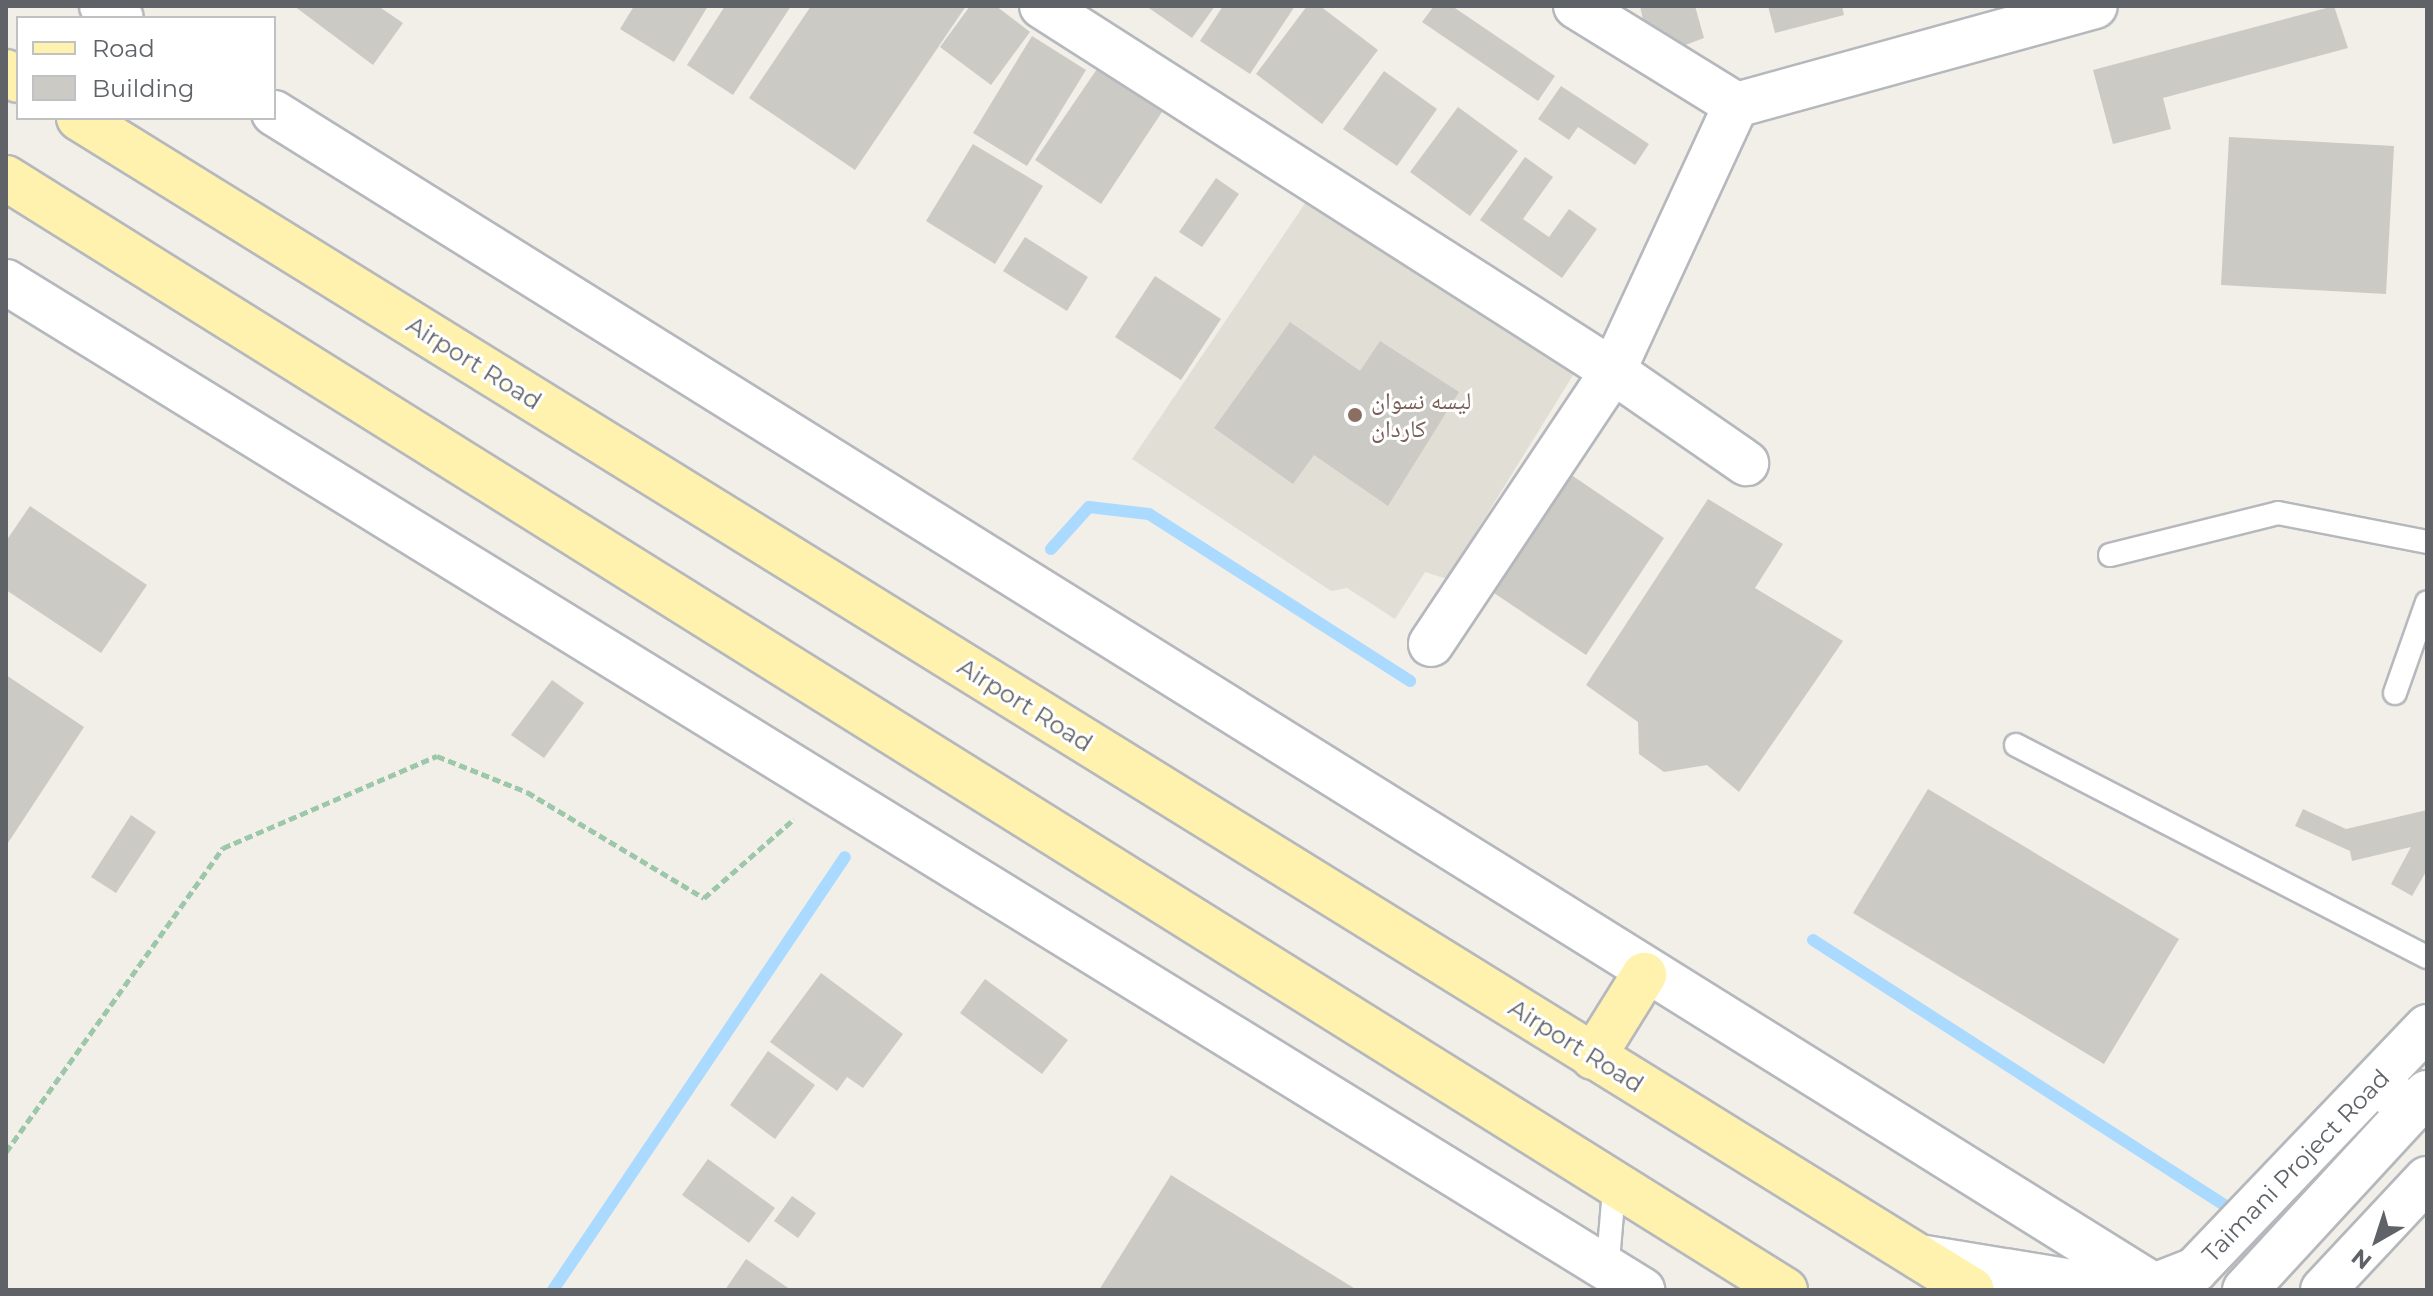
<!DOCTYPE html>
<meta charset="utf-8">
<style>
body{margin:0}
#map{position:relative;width:2433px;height:1296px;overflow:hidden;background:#f1efe8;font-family:Montserrat,"Noto Naskh Arabic",sans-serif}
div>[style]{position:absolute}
.education>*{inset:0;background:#e1ded6}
.stream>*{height:12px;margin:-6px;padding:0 6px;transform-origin:6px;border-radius:6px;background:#aadaff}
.building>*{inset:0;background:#cccac5}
.path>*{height:5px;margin-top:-2.5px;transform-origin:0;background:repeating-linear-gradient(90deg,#9cc7a9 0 8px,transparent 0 12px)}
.roads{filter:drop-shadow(2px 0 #b5b8bc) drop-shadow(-2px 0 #b5b8bc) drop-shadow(0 2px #b5b8bc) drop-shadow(0 -2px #b5b8bc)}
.service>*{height:22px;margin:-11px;padding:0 11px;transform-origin:11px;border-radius:11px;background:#fff}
.minor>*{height:44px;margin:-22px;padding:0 22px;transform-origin:22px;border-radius:22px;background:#fff}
.tertiary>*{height:44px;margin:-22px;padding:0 22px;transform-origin:22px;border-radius:22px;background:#fff}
.secondary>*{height:44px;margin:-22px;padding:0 22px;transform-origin:22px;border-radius:22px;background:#fff}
.primary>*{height:44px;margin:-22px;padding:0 22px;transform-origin:22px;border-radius:22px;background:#fff2af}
.dots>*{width:22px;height:22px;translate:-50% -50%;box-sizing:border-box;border:4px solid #fff;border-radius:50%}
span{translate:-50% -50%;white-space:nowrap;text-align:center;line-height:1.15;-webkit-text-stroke:6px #fff;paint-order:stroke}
.street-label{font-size:24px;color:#5f6368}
.education-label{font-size:24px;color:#785e54}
.left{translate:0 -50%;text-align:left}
.frame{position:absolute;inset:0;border:8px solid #5f6368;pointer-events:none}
.legend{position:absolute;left:16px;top:16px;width:260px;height:104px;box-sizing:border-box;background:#fff;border:2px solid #bfc1c3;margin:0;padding:10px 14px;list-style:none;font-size:24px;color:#5f6368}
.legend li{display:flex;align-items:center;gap:16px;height:40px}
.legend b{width:40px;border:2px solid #bfc1c3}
.north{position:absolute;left:2337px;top:1200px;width:80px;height:80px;-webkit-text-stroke:6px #fff;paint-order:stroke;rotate:219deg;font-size:22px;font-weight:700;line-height:32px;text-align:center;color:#5f6368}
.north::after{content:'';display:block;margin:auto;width:28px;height:36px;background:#5f6368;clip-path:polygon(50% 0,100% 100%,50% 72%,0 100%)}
</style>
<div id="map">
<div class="education">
<div style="clip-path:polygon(1308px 199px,1575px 372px,1447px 579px,1425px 572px,1395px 619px,1347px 588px,1331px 591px,1132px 459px)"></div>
</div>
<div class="stream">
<div style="left:1051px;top:549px;width:57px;rotate:-47.9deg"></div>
<div style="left:1089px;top:507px;width:60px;rotate:6.7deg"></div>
<div style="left:1149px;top:514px;width:310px;rotate:32.6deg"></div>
<div style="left:1813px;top:940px;width:489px;rotate:32.8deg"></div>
<div style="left:553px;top:1290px;width:522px;rotate:-56.01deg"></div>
</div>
<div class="building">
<div style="clip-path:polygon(294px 6px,378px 6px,403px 23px,373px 65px)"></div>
<div style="clip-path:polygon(634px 6px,708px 6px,674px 62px,620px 29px)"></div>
<div style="clip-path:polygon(725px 6px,791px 6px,733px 95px,687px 65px)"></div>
<div style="clip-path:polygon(811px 6px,966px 6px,855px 170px,749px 98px)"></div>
<div style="clip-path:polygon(970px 6px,996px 6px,1030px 32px,991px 85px,940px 47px)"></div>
<div style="clip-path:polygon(1146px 6px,1215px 6px,1192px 38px)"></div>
<div style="clip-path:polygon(1223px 6px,1295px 6px,1250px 74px,1200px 41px)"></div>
<div style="clip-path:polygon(1307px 6px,1320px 6px,1378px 50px,1322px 124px,1256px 74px)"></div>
<div style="clip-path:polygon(1434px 6px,1452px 6px,1555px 76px,1538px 101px,1422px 22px)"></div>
<div style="clip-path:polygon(1640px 6px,1695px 6px,1704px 38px,1680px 47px,1643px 20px)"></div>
<div style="clip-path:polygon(1768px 6px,1842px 6px,1844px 15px,1775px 33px)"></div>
<div style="clip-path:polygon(2334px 6px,2348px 48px,2163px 98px,2171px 129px,2113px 144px,2093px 70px)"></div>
<div style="clip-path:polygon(1032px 36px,1086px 70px,1027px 166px,973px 133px)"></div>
<div style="clip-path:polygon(1099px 66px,1164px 109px,1101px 204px,1035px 160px)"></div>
<div style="clip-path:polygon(1384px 71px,1437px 109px,1397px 166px,1343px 129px)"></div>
<div style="clip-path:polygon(1561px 86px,1649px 144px,1635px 165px,1578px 127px,1569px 140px,1538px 119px)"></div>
<div style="clip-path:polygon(1458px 107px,1518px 151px,1470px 216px,1410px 172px)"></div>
<div style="clip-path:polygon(2229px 137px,2394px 146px,2386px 294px,2221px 285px)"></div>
<div style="clip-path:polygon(973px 144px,1043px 186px,995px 264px,926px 221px)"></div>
<div style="clip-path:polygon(1525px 157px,1553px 177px,1523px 219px,1549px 237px,1569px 209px,1597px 229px,1562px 278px,1480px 220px)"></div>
<div style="clip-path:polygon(1216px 178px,1239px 194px,1202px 247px,1179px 232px)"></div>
<div style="clip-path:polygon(1025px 237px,1088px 277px,1067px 311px,1003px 271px)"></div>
<div style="clip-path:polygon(1155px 276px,1221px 319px,1181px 380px,1115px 337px)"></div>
<div style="clip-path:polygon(1290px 322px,1360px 371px,1380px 341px,1459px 392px,1388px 506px,1314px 455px,1293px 484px,1214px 428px)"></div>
<div style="clip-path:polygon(1567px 472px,1664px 538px,1586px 655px,1488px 589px)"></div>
<div style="clip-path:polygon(1708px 499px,1783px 544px,1755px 588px,1843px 641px,1739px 792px,1707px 765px,1664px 772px,1639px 754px,1638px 722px,1586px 685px)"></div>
<div style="clip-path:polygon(30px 506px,147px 585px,101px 653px,6px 590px,6px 541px)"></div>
<div style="clip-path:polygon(6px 675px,84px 727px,6px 846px)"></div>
<div style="clip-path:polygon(552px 680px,584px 703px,544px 758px,511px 735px)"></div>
<div style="clip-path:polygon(1928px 789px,2179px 939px,2104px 1064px,1853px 913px)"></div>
<div style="clip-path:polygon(2303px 809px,2346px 829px,2427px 810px,2427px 870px,2412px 896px,2391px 884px,2411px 847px,2352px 861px,2350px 851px,2295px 826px)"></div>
<div style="clip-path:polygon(131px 815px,156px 832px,116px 893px,91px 877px)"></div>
<div style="clip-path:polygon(821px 973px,903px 1034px,863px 1088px,847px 1077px,837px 1091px,770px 1042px)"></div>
<div style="clip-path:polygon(985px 979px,1068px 1040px,1042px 1074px,960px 1013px)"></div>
<div style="clip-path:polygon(768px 1051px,815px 1085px,775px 1139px,730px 1105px)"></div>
<div style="clip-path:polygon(708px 1159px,775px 1208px,749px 1243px,682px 1195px)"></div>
<div style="clip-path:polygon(1171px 1175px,1357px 1290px,1099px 1290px)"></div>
<div style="clip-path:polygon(792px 1196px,816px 1213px,798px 1238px,774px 1221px)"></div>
<div style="clip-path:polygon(746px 1259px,791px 1290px,725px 1290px)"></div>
</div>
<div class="path">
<div style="left:6px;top:1152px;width:374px;rotate:-54.5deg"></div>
<div style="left:223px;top:848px;width:233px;rotate:-23.3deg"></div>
<div style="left:437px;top:756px;width:97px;rotate:21.8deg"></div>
<div style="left:527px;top:792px;width:206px;rotate:30.9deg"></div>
<div style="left:704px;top:898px;width:120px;rotate:-41.3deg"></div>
</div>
<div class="roads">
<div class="service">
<div style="left:2110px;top:555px;width:173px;rotate:-14deg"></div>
<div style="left:2278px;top:513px;width:152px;rotate:11deg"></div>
<div style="left:2395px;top:693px;width:96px;rotate:-70.6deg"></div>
<div style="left:2016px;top:745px;width:462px;rotate:27.3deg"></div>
<div style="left:1607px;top:1273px;width:84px;rotate:-85.2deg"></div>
</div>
<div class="minor">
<div style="left:1042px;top:6px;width:678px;rotate:32.59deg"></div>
<div style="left:1613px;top:371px;width:293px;rotate:-65.2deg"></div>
<div style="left:1576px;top:6px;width:188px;rotate:31.7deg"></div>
<div style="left:1736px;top:105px;width:372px;rotate:-15.4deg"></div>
<div style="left:6px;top:282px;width:1922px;rotate:31.64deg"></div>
<div style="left:1431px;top:644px;width:328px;rotate:-56.3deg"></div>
<div style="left:1613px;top:371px;width:162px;rotate:34.7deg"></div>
</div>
<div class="tertiary">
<div style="left:102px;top:6px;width:22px;rotate:32deg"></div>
<div style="left:274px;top:113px;width:2216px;rotate:31.96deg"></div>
<div style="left:1919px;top:1257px;width:192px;rotate:9.3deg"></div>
<div style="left:2108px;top:1288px;width:46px;rotate:-2.5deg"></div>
<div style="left:2154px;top:1286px;width:44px;rotate:-21.3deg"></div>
<div style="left:2195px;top:1270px;width:336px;rotate:-46.3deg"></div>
</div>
<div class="secondary">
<div style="left:2378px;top:1083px;width:43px;rotate:39.3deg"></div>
<div style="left:2245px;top:1290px;width:268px;rotate:-47.3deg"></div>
<div style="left:2323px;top:1290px;width:152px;rotate:-46.9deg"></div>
</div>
<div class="primary">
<div style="left:6px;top:72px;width:14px;rotate:34deg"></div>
<div style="left:79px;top:118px;width:2226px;rotate:31.76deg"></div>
<div style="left:6px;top:178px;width:2098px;rotate:32.01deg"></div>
<div style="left:1593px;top:1057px;width:97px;rotate:-58.1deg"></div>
</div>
</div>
<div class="dots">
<div style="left:1355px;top:415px;background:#8d6e63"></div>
</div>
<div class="street-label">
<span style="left:474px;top:363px;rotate:32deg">Airport Road</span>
<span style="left:1025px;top:705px;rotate:32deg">Airport Road</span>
<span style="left:1576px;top:1046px;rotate:32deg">Airport Road</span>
<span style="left:2296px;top:1166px;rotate:-46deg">Taimani Project Road</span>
</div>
<div class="education-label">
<span class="left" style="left:1371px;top:415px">لیسه نسوان<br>کاردان</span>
</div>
<div class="frame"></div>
<ul class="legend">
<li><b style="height:10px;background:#fff2af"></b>Road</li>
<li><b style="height:22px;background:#cccac5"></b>Building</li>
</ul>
<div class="north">N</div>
</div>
